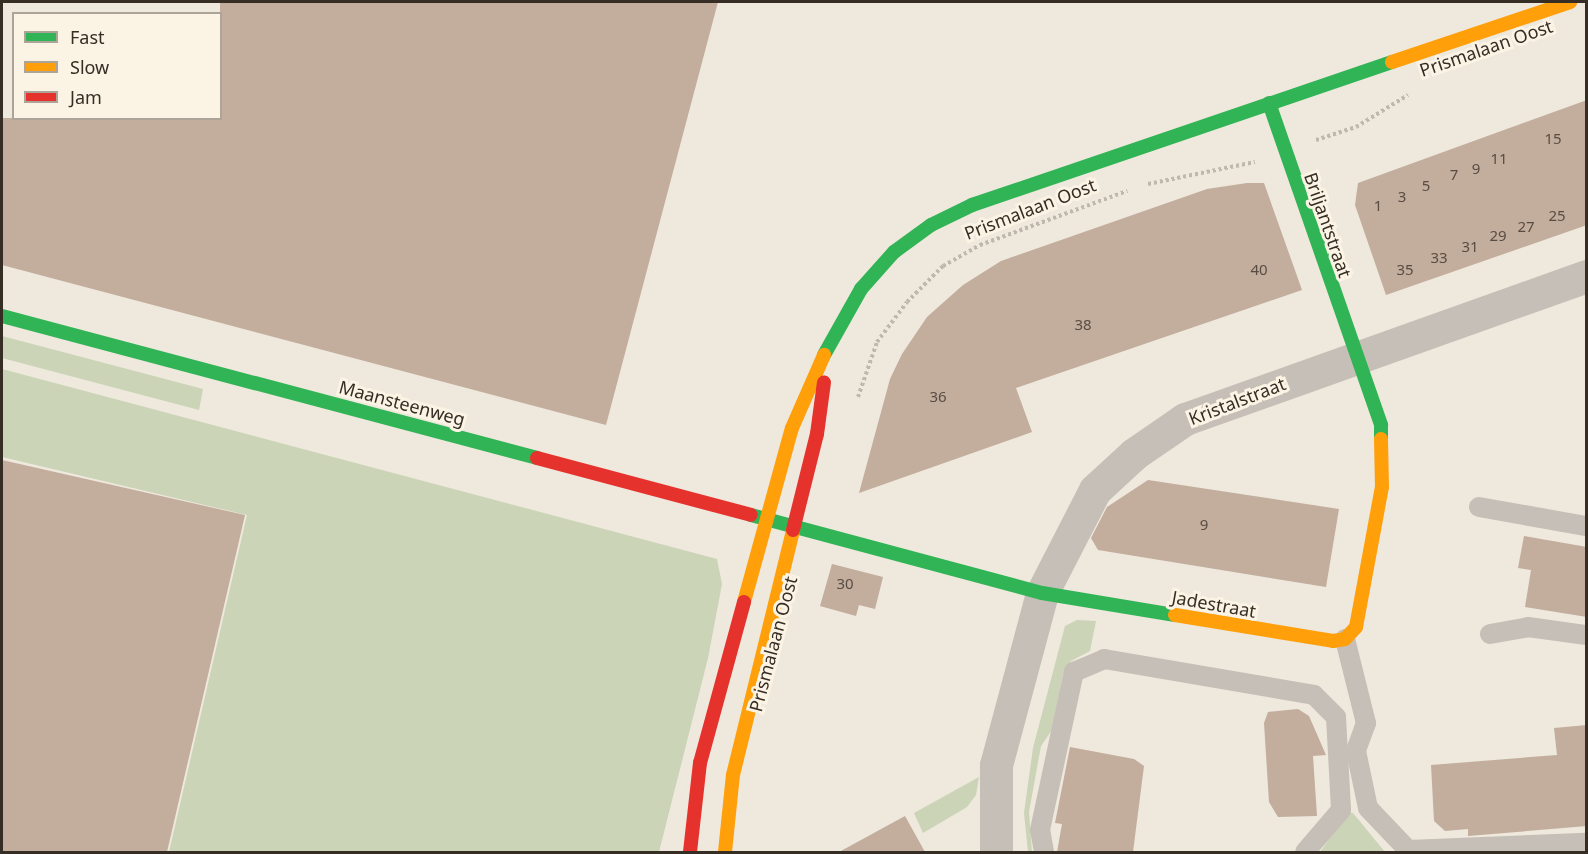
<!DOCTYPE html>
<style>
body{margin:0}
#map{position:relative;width:1588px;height:854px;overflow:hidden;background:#eee8dd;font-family:"Noto Sans",sans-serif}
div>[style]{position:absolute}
.green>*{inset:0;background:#cbd4b6}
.building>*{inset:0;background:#c3ad9d}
.path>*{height:4px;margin-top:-2px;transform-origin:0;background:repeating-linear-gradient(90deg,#bfb8af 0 3px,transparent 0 6px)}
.lane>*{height:20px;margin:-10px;padding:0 10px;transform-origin:10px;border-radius:10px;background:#c6bfb7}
.street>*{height:33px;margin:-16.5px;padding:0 16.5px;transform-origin:16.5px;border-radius:16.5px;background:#c6bfb7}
.fast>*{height:14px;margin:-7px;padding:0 7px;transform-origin:7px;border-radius:7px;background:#30b455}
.slow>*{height:14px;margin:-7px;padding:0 7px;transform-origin:7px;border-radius:7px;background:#ff9f0a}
.jam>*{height:14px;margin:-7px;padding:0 7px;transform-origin:7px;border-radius:7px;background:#e5322d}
span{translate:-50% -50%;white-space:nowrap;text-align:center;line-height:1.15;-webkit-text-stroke:6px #fbf3e4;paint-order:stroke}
.number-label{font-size:15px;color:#594d43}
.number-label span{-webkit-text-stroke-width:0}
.street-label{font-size:18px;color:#362d25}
.frame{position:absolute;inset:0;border:3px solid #362d25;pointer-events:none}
.legend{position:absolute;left:12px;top:12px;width:210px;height:108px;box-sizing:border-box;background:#fbf3e4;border:2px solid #aca498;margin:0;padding:8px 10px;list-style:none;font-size:18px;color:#362d25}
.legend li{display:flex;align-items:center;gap:12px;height:30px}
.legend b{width:30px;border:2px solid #aca498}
</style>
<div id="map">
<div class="green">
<div style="clip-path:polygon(2px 336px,203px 389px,199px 410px,2px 358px)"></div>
<div style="clip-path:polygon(2px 369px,717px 559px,722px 584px,708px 658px,659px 852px,169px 852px,247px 515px,2px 457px)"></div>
<div style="clip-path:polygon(1077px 620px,1096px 621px,1090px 651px,1071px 661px,1063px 674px,1052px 730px,1041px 746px,1029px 812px,1032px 852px,1028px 852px,1024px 813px,1033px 748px,1065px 626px)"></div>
<div style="clip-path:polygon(979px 777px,976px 795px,967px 807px,923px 833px,914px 813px)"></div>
<div style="clip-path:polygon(1348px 813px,1353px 813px,1385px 852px,1320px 852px)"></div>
</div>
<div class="building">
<div style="clip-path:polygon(220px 2px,718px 2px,606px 425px,2px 265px,2px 118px,220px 118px)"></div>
<div style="clip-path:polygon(1587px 100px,1587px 225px,1386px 295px,1355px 205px,1358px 183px)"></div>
<div style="clip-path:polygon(1247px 183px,1264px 183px,1302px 290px,1016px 388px,1032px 432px,859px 493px,890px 379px,902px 354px,927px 317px,963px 285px,1001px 261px,1207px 189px)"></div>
<div style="clip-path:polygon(2px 460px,245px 515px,167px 852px,2px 852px)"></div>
<div style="clip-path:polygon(1148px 480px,1339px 509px,1326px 587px,1098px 550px,1091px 538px,1107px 507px)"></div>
<div style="clip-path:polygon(1524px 536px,1587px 547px,1587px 617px,1525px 607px,1531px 570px,1518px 568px)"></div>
<div style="clip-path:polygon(832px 564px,883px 577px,875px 609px,859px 605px,856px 616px,820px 606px)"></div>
<div style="clip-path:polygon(1298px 709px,1309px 716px,1326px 755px,1313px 756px,1317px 816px,1278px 817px,1269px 802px,1264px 723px,1268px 712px)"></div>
<div style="clip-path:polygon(1587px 725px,1587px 826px,1468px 836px,1468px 829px,1445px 831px,1434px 821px,1431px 765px,1557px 755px,1554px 728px)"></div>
<div style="clip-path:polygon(1070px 747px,1134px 759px,1144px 766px,1133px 852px,1057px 852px,1062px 824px,1055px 823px)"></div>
<div style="clip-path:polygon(905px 816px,925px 852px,839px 852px)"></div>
</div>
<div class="path">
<div style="left:1316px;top:140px;width:42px;rotate:-18deg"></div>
<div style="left:1356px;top:127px;width:61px;rotate:-31.6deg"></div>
<div style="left:1148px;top:184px;width:109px;rotate:-11.6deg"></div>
<div style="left:858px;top:397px;width:58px;rotate:-70.9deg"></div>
<div style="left:877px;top:342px;width:50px;rotate:-53.1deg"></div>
<div style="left:907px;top:302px;width:51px;rotate:-45deg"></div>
<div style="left:943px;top:266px;width:43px;rotate:-29.6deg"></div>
<div style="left:980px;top:245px;width:157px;rotate:-20.2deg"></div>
</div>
<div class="lane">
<div style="left:1479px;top:507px;width:109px;rotate:10.1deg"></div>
<div style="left:1490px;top:634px;width:39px;rotate:-10deg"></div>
<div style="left:1528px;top:627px;width:59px;rotate:7.9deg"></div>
<div style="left:1345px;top:639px;width:87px;rotate:76deg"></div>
<div style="left:1366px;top:723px;width:30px;rotate:110deg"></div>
<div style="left:1356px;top:751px;width:58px;rotate:78.1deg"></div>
<div style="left:1368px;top:808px;width:58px;rotate:46.4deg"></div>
<div style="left:1408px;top:850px;width:178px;rotate:-2.3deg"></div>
<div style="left:1044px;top:852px;width:22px;rotate:-100deg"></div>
<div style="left:1040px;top:830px;width:162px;rotate:-77.9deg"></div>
<div style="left:1074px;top:672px;width:33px;rotate:-23deg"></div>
<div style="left:1104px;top:659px;width:213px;rotate:9.7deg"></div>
<div style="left:1314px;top:695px;width:31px;rotate:45deg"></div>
<div style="left:1336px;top:717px;width:93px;rotate:86.9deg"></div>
<div style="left:1341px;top:810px;width:55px;rotate:130.6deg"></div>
</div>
<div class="street">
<div style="left:996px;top:852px;width:87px;rotate:-90deg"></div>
<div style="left:996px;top:765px;width:178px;rotate:-75deg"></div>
<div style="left:1042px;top:593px;width:116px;rotate:-62.8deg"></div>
<div style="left:1095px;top:490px;width:53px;rotate:-42.7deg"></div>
<div style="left:1134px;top:454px;width:62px;rotate:-34.5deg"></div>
<div style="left:1185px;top:419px;width:426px;rotate:-19.6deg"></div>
</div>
<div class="fast">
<div style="left:1269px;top:103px;width:341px;rotate:70.8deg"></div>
<div style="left:1381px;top:425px;width:14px;rotate:90deg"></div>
<div style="left:2px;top:316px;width:554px;rotate:14.86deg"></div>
<div style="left:824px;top:355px;width:76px;rotate:-60.7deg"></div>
<div style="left:861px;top:289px;width:50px;rotate:-48.3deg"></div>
<div style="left:894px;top:252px;width:46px;rotate:-36.1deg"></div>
<div style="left:931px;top:225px;width:46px;rotate:-26deg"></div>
<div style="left:972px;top:205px;width:444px;rotate:-18.8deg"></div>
<div style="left:751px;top:515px;width:301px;rotate:15deg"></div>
<div style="left:1042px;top:593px;width:135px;rotate:9.4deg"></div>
</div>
<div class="slow">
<div style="left:1392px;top:62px;width:188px;rotate:-18.6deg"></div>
<div style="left:744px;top:602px;width:180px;rotate:-74.6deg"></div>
<div style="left:792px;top:428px;width:80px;rotate:-66.3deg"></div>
<div style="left:1175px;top:615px;width:160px;rotate:9.3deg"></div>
<div style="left:1333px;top:641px;width:12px;rotate:-9deg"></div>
<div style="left:1345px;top:639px;width:16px;rotate:-47deg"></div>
<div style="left:1356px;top:627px;width:142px;rotate:-79.5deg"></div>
<div style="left:1382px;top:487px;width:48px;rotate:-91.2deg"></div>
<div style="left:725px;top:852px;width:77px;rotate:-84.1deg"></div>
<div style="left:733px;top:775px;width:252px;rotate:-76.2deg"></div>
</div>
<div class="jam">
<div style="left:537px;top:458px;width:221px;rotate:14.9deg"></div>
<div style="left:793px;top:530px;width:99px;rotate:-76deg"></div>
<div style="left:817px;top:434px;width:52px;rotate:-82.3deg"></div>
<div style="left:690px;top:852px;width:90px;rotate:-83.6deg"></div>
<div style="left:700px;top:763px;width:167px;rotate:-74.7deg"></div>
</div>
<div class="number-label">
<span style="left:1553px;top:139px">15</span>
<span style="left:1499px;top:159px">11</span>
<span style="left:1476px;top:169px">9</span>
<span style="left:1454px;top:175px">7</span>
<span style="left:1426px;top:186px">5</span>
<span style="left:1402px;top:197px">3</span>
<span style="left:1378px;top:206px">1</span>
<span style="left:1557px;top:216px">25</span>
<span style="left:1526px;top:227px">27</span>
<span style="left:1498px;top:236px">29</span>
<span style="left:1470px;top:247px">31</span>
<span style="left:1439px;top:258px">33</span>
<span style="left:1259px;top:270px">40</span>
<span style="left:1405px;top:270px">35</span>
<span style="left:1083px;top:325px">38</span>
<span style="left:938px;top:397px">36</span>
<span style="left:1204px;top:525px">9</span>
<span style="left:845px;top:584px">30</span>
</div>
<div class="street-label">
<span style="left:1486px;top:48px;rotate:-19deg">Prismalaan Oost</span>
<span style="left:1030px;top:209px;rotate:-21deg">Prismalaan Oost</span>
<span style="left:1328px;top:225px;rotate:71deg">Briljantstraat</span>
<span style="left:1237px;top:401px;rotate:-21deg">Kristalstraat</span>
<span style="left:402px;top:403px;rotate:15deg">Maansteenweg</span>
<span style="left:1214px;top:604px;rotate:10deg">Jadestraat</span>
<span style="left:773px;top:644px;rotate:-75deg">Prismalaan Oost</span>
</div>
<div class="frame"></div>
<ul class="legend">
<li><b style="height:8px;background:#30b455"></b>Fast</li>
<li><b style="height:8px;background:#ff9f0a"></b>Slow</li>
<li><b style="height:8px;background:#e5322d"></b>Jam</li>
</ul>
</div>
